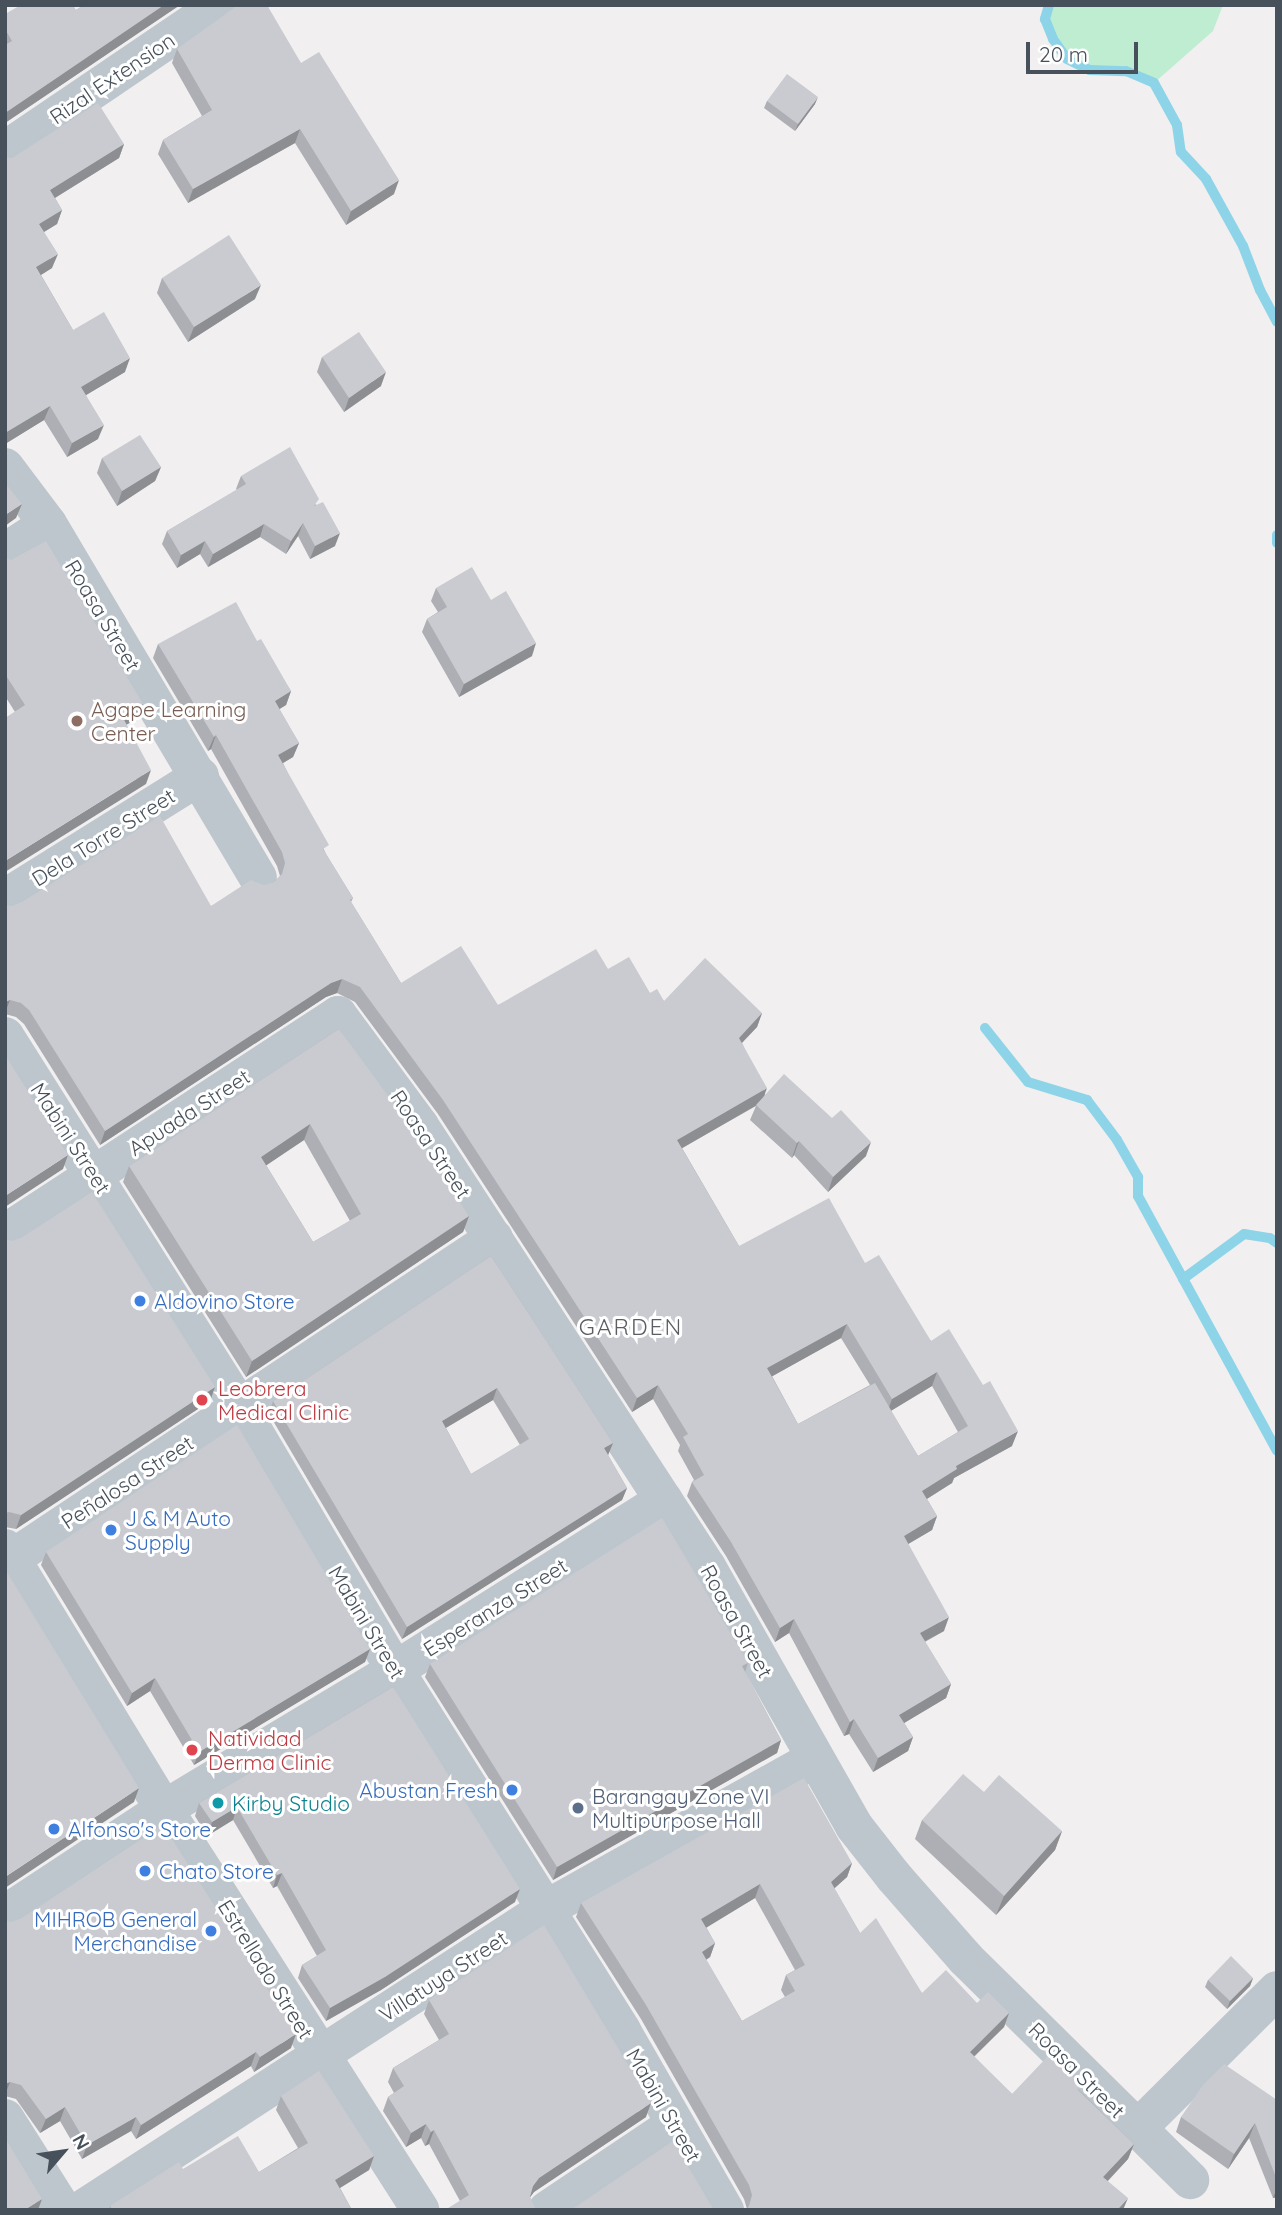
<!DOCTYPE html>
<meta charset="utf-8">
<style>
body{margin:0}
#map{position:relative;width:1282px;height:2215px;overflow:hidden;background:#f1efef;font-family:Quicksand,sans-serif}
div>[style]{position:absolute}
.green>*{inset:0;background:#bfedd1}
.stream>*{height:10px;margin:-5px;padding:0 5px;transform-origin:5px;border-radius:5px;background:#8ed4e8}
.minor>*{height:38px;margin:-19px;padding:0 19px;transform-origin:19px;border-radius:19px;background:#bdc6cd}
.tertiary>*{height:38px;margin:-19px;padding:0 19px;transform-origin:19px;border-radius:19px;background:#bdc6cd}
.wall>*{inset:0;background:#adafb4}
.shaded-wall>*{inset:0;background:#8d8e92}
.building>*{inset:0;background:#c9cbd1}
.dots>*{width:19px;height:19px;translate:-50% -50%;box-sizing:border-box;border:4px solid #fff;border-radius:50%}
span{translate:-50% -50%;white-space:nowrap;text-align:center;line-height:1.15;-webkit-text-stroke:6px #fff;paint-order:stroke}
.street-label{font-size:21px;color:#47515b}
.education-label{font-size:21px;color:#785e54}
.left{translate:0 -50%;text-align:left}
.shop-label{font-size:21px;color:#366cbe}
.right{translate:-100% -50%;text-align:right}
.health-label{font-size:21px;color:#be3a42}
.service-label{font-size:21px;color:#4e5e75}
.culture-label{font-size:21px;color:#0d838f}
.neighbourhood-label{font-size:23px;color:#5b5f63;letter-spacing:2px}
.frame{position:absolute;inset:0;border:7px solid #47515b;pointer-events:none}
.north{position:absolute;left:28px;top:2117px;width:70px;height:70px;-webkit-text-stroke:5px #fff;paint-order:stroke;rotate:61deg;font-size:19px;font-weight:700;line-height:28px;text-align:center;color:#47515b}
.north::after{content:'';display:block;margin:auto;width:24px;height:32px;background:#47515b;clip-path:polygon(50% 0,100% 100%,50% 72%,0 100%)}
.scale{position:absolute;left:1026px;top:42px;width:112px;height:32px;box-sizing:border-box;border:4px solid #47515b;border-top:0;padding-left:9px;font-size:21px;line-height:24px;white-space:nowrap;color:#47515b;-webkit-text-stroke:5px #fff;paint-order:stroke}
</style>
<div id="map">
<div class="green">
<div style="clip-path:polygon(1049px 5px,1223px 5px,1213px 31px,1154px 83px,1126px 71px,1090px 70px,1067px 59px,1053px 39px,1045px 19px)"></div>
</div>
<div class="stream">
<div style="left:1049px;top:5px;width:15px;rotate:106deg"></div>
<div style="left:1045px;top:19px;width:22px;rotate:68deg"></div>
<div style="left:1053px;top:39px;width:24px;rotate:55deg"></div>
<div style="left:1067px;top:59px;width:25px;rotate:26deg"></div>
<div style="left:1090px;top:70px;width:36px;rotate:2deg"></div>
<div style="left:1126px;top:71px;width:30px;rotate:23deg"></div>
<div style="left:1154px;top:83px;width:48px;rotate:61.3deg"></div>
<div style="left:1177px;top:125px;width:27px;rotate:82deg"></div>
<div style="left:1181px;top:152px;width:37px;rotate:47deg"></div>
<div style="left:1206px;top:179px;width:77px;rotate:61.1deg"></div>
<div style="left:1243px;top:246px;width:47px;rotate:68.9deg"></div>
<div style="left:1260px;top:290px;width:36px;rotate:62deg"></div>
<div style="left:1277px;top:535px;width:8px;rotate:90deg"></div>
<div style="left:985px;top:1028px;width:69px;rotate:51.5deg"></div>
<div style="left:1028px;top:1082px;width:62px;rotate:17deg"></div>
<div style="left:1087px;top:1100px;width:50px;rotate:53.1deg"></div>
<div style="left:1117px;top:1140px;width:43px;rotate:60.4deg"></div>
<div style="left:1138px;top:1177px;width:19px;rotate:90deg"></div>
<div style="left:1138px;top:1196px;width:290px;rotate:61.4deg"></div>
<div style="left:1183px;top:1279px;width:76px;rotate:-36.4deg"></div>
<div style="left:1244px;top:1234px;width:26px;rotate:9deg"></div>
<div style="left:1270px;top:1238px;width:9px;rotate:36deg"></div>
</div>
<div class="minor">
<div style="left:5px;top:150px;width:258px;rotate:-34.1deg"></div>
<div style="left:5px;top:467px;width:71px;rotate:53deg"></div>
<div style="left:48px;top:524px;width:411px;rotate:59.3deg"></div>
<div style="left:5px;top:552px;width:51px;rotate:-33.1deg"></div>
<div style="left:5px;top:898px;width:230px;rotate:-32deg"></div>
<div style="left:5px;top:1036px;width:440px;rotate:57.7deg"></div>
<div style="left:240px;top:1408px;width:304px;rotate:59.4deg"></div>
<div style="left:395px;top:1670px;width:426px;rotate:57.8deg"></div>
<div style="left:622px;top:2031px;width:207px;rotate:60.1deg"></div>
<div style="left:5px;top:1233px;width:398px;rotate:-33.2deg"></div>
<div style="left:338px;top:1015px;width:138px;rotate:53.5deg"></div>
<div style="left:420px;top:1126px;width:526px;rotate:56.94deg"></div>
<div style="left:707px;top:1567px;width:298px;rotate:60.4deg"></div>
<div style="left:854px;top:1826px;width:65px;rotate:51.9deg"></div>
<div style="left:894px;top:1877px;width:109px;rotate:48.7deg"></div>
<div style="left:966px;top:1959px;width:315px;rotate:44.6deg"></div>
<div style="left:5px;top:1563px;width:587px;rotate:-33.61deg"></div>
<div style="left:5px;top:1914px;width:191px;rotate:-33.4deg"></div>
<div style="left:164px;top:1809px;width:270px;rotate:-31deg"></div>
<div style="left:395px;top:1670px;width:318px;rotate:-32.3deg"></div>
<div style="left:5px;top:2118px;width:109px;rotate:57.8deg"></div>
<div style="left:1137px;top:2129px;width:197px;rotate:-44.8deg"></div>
<div style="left:81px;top:2210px;width:552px;rotate:-32.94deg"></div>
<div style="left:544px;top:1910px;width:309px;rotate:-29.2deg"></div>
<div style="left:547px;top:2210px;width:153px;rotate:-33.8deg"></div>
</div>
<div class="tertiary">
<div style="left:5px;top:1548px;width:306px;rotate:58.7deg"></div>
<div style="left:164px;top:1809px;width:476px;rotate:57.4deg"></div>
</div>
<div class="wall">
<div style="clip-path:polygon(84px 5px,180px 5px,5px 123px,5px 14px,76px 10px)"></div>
<div style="clip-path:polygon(177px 49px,301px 63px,394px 194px,346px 225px,295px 143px,188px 203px,158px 154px,163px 140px,202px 116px,172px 63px)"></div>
<div style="clip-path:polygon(767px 101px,815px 104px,795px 131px,764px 108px)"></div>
<div style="clip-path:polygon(124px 144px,119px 158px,55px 198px,62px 210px,57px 224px,44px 232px,52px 268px,41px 275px,73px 330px,125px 372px,86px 395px,98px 439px,67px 457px,44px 420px,5px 444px,5px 156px,12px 158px)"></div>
<div style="clip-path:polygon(162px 278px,255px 299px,188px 342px,157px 293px)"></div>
<div style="clip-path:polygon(322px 357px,381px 386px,344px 412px,317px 372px)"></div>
<div style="clip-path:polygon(102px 458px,161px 467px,155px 481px,117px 506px,97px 473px)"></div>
<div style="clip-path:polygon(241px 476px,317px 505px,335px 546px,310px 559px,298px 536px,286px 554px,260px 537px,208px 567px,200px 554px,177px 568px,162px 544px,167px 531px,237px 490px,236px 489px)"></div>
<div style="clip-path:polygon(5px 558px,138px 718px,126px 725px,146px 784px,15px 712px,5px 696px)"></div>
<div style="clip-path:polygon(436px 588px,491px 600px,532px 656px,459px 697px,422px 632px,427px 619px,438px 612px,431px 601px)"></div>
<div style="clip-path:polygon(evenodd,257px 641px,291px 691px,286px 705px,279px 709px,299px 743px,293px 757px,283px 763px,326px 854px,353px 898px,351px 902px,401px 983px,498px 1005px,608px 969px,664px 1001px,762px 1013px,757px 1027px,742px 1043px,765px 1095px,866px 1156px,828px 1192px,794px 1155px,792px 1158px,750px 1120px,756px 1106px,682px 1148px,739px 1246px,865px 1263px,931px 1341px,1012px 1446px,954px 1478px,952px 1483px,927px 1499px,937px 1516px,932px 1530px,908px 1544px,944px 1631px,925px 1642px,951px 1684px,946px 1698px,904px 1723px,913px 1737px,908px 1751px,873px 1772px,849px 1734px,844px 1736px,789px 1633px,775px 1642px,726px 1556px,687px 1496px,692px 1482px,694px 1480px,678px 1451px,680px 1445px,653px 1399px,632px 1412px,438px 1114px,355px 1002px,337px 993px,326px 997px,100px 1145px,24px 1024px,16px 1017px,5px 1014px,5px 904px,12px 906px,211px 906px,274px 882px,280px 876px,277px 866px,211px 749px,208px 751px,153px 658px,158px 644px,257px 641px,841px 1338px,870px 1385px,798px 1424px,772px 1376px,841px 1338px,257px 641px,932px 1386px,958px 1432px,918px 1456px,891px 1411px,932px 1386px)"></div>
<div style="clip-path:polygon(evenodd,339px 1029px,469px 1216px,463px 1232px,246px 1377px,123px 1182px,129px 1166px,339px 1029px,304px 1140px,350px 1221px,313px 1242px,266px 1165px,304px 1140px)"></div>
<div style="clip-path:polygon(5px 1239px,210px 1401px,16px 1529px,5px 1527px)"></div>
<div style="clip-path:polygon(evenodd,491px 1256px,613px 1443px,608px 1455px,627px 1488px,622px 1500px,402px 1639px,269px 1414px,273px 1401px,491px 1256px,493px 1400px,520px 1445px,471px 1474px,446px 1428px,493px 1400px)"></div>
<div style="clip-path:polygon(46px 1552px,370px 1649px,365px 1662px,194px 1765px,150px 1691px,127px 1706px,41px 1565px)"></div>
<div style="clip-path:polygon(748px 1663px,745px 1672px,781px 1740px,777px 1753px,553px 1880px,425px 1677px,430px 1664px)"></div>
<div style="clip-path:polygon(393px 1687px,515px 1902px,381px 1990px,326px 2021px,298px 1978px,302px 1965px,317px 1956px,277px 1886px,273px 1888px,233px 1820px,207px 1836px,195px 1816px,199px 1803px)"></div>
<div style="clip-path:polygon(922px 1820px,1062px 1831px,1055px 1850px,996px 1915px,915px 1839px)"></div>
<div style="clip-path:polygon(evenodd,852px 1863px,847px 1877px,834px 1888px,860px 1933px,922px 1993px,977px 2003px,1009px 2013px,1004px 2027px,974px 2057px,1012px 2094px,1079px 2090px,1134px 2144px,1128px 2159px,1108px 2181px,747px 2209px,744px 2199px,641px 2019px,576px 1917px,581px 1903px,852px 1863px,755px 1898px,795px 1970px,786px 1975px,781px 1990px,785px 1997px,742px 2021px,706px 1960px,710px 1957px,715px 1943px,706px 1927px,755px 1898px)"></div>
<div style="clip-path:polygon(5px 1920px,291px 2048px,254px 2072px,251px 2066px,136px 2139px,131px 2131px,82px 2159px,60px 2121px,40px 2133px,16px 2099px,5px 2096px)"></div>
<div style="clip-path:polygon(1253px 1978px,1250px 1986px,1227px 2009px,1205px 1987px,1208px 1980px)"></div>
<div style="clip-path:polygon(429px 2000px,646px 2117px,534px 2192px,530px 2197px,534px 2209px,460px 2201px,429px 2144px,425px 2146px,421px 2138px,406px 2147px,383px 2111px,388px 2097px,394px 2093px,388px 2082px,393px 2068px,439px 2040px,424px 2014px)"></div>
<div style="clip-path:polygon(281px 2096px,374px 2156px,369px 2170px,340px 2188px,352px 2210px,109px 2210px,110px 2206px,183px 2169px,259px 2172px,298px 2148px,276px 2110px)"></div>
<div style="clip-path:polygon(1277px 2100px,1277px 2197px,1273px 2198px,1249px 2138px,1228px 2169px,1176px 2132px,1181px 2117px)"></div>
</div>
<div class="shaded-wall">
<div style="clip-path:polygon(164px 5px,180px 5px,5px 123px,5px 113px)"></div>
<div style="clip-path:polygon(818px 97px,815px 104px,795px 131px,798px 124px)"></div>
<div style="clip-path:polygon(300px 129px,295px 143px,188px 203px,193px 189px)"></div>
<div style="clip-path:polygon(124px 144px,119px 158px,45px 204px,50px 190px)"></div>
<div style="clip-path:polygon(399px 180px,394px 194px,346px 225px,351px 211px)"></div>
<div style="clip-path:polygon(62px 210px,57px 224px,34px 238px,39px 224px)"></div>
<div style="clip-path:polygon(58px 254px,52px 268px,31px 281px,36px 267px)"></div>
<div style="clip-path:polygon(261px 285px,255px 299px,188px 342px,194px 327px)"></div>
<div style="clip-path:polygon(130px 358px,125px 372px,76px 401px,81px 387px)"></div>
<div style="clip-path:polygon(386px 372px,381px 386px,344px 412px,349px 398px)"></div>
<div style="clip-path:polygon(50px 406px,44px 420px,5px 444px,5px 433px)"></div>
<div style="clip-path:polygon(104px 425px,98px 439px,67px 457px,72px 443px)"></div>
<div style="clip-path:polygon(161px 467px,155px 481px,117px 506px,122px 491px)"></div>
<div style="clip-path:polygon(22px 504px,16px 518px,5px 526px,5px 515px)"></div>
<div style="clip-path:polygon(303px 523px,298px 536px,286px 554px,291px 541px)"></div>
<div style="clip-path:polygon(264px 524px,260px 537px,208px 567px,213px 554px)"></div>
<div style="clip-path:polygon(340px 533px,335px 546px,310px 559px,315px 546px)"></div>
<div style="clip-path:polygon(205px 541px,200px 554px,177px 568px,181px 555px)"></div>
<div style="clip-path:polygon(536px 643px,532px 656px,459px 697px,464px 684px)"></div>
<div style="clip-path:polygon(291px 691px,286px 705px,270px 715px,275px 701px)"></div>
<div style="clip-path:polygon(143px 704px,138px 718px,117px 730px,122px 716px)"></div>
<div style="clip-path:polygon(216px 735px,211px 749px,208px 751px,214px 737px)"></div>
<div style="clip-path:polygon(299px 743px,293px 757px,273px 769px,278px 755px)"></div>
<div style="clip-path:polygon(151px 770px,146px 784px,5px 872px,5px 861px)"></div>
<div style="clip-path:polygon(342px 979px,337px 993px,326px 997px,100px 1145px,105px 1131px,331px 983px)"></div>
<div style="clip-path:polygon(10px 1000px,5px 1013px,5px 1002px)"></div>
<div style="clip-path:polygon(762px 1013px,757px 1027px,733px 1052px,739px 1038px)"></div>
<div style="clip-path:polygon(767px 1088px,762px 1102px,672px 1154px,677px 1140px)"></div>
<div style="clip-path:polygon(310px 1124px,304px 1140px,255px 1173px,261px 1157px)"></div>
<div style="clip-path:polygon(799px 1141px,794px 1155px,792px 1158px,797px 1143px)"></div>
<div style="clip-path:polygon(871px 1142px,866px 1156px,828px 1192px,833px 1177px)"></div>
<div style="clip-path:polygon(68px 1155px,63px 1169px,5px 1207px,5px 1196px)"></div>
<div style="clip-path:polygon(469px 1216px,463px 1232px,246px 1377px,252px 1361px)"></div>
<div style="clip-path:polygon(847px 1324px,841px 1338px,762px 1382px,767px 1368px)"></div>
<div style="clip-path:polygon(937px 1372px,932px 1386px,887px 1413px,892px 1399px)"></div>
<div style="clip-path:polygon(658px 1385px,653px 1399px,632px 1412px,637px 1398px)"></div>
<div style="clip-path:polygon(215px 1387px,210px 1401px,16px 1529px,21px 1515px)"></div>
<div style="clip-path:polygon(497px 1388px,493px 1400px,437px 1433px,442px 1421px)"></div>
<div style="clip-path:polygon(1018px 1431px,1012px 1446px,954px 1478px,952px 1483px,917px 1505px,922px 1491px,956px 1466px)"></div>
<div style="clip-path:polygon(613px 1443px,608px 1455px,604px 1448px)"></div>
<div style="clip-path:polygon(627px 1488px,622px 1500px,402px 1639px,407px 1627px)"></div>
<div style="clip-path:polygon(937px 1516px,932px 1530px,898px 1550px,904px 1536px)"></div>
<div style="clip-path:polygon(949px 1617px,944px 1631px,914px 1647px,920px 1633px)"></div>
<div style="clip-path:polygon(794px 1619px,789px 1633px,775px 1642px,780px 1628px)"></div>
<div style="clip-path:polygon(370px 1649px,365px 1662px,194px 1765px,199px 1752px)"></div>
<div style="clip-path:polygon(155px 1678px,150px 1691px,127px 1706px,132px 1693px)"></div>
<div style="clip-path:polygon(951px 1684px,946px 1698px,894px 1729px,899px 1715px)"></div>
<div style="clip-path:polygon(854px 1719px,849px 1734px,844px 1736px,850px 1722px)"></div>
<div style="clip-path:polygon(913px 1737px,908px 1751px,873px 1772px,878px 1758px)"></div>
<div style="clip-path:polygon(781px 1740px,777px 1753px,553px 1880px,557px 1867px)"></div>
<div style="clip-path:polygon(139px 1788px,134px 1802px,5px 1888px,5px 1877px)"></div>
<div style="clip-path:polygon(237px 1807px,233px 1820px,207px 1836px,212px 1822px)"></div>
<div style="clip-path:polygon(1062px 1831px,1055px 1850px,996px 1915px,1004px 1896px)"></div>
<div style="clip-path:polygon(852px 1863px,847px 1877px,826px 1896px,831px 1882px)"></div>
<div style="clip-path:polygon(282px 1873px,277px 1886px,273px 1888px,277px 1875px)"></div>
<div style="clip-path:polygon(760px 1884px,755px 1898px,696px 1934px,701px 1919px)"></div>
<div style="clip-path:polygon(520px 1889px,515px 1902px,381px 1990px,326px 2021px,330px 2008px)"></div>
<div style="clip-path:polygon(715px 1943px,710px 1957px,696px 1966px,702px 1952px)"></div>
<div style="clip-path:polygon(1253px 1978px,1250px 1986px,1227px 2009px,1230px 2001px)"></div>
<div style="clip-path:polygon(1009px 2013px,1004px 2027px,964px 2066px,970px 2052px)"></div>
<div style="clip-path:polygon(296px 2034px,291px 2048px,254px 2072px,260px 2057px)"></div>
<div style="clip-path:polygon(256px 2052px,251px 2066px,136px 2139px,141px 2125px)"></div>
<div style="clip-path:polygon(10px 2082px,5px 2095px,5px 2084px)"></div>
<div style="clip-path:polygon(651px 2103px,646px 2117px,534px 2192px,528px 2200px,533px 2186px,539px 2178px)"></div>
<div style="clip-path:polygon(65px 2107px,60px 2121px,40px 2133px,46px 2119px)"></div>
<div style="clip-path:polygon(136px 2117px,131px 2131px,82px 2159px,87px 2145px)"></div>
<div style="clip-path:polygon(1255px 2123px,1249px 2138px,1228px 2169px,1234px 2154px)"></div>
<div style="clip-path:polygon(426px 2124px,421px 2138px,406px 2147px,411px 2133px)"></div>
<div style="clip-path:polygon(434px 2130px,429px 2144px,425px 2146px,431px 2132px)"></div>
<div style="clip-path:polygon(1134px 2144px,1128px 2159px,1098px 2191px,1103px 2177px)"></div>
<div style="clip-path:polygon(374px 2156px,369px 2170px,330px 2194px,335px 2180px)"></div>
<div style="clip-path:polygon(1277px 2188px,1277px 2197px,1273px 2198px)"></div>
<div style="clip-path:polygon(1128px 2198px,1123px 2210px,1117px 2210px)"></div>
<div style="clip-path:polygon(42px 2199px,38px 2210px,24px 2210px)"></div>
</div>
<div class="building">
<div style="clip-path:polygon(21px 5px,73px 5px,76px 10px,84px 5px,164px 5px,5px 113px,5px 45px,12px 41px,5px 29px,5px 14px)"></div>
<div style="clip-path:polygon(238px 5px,267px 5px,301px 63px,319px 52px,399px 180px,351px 211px,300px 129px,193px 189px,163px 140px,212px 110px,177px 49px)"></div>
<div style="clip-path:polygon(787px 74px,818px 97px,798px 124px,767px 101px)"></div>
<div style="clip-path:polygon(98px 103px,124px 144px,50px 190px,62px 210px,39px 224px,58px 254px,36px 267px,73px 330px,104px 312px,130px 358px,81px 387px,104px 425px,72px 443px,50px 406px,5px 433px,5px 156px,12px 158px)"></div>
<div style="clip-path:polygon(229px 235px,261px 285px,194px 327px,162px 278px)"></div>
<div style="clip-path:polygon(359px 332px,386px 372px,349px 398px,322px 357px)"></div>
<div style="clip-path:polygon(140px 435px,161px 467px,122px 491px,102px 458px)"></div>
<div style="clip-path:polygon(290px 447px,319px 499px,314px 506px,323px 502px,340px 533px,315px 546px,303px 523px,291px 541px,264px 524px,213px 554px,205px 541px,181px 555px,167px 531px,246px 484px,241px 476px)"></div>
<div style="clip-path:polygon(5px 483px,22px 504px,5px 515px)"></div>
<div style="clip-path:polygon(46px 541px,143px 704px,122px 716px,151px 770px,5px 861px,5px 718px,25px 705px,5px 674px,5px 558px,11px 560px)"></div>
<div style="clip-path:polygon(472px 567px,491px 600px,506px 591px,536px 643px,464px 684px,427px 619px,447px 607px,436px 588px)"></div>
<div style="clip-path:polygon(evenodd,236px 602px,257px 641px,261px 639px,291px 691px,275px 701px,299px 743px,278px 755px,329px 845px,323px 849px,353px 898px,350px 900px,401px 983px,461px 946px,498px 1005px,596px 949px,608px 969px,629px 957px,650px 993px,657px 989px,664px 1001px,705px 958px,762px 1013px,739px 1038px,767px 1088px,677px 1140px,739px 1246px,829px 1198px,865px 1263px,879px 1255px,931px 1341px,949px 1329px,983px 1385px,990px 1381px,1018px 1431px,956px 1466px,957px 1469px,922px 1491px,937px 1516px,904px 1536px,949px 1617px,920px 1633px,951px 1684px,899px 1715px,913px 1737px,878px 1758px,854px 1719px,850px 1722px,794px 1619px,780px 1628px,731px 1542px,692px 1482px,704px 1475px,683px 1437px,688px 1434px,658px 1385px,637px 1398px,443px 1100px,360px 987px,342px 979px,331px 983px,105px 1131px,29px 1010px,21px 1003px,10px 1000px,5px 1002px,5px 904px,12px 906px,22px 902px,160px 816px,211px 906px,251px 880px,264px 885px,274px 882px,282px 874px,285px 863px,282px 852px,216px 735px,214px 737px,158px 644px,236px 602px,847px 1324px,892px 1399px,937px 1372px,968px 1426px,918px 1456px,875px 1383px,798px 1424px,767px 1368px,847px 1324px)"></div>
<div style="clip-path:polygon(evenodd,339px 1029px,408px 1123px,469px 1216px,252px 1361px,129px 1166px,339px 1029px,310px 1124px,361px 1214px,313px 1242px,261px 1157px,310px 1124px)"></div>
<div style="clip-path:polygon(5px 1055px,68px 1155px,5px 1196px)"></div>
<div style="clip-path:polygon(784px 1074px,832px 1118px,841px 1110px,871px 1142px,833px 1177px,799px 1141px,797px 1143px,756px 1105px)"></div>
<div style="clip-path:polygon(92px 1192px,215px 1387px,21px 1515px,9px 1512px,5px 1513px,5px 1239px,12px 1241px,21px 1238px)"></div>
<div style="clip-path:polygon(evenodd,491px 1256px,613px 1443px,604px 1448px,627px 1488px,407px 1627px,273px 1401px,491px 1256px,497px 1388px,529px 1439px,471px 1474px,442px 1421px,497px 1388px)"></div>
<div style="clip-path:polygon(237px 1425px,370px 1649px,199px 1752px,155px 1678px,132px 1693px,46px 1552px)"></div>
<div style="clip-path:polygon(662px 1518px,748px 1663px,742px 1666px,781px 1740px,557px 1867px,430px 1664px)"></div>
<div style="clip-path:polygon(5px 1569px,139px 1788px,5px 1877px)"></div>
<div style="clip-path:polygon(393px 1687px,520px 1889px,385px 1977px,330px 2008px,302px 1965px,326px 1950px,282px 1873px,277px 1875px,237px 1807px,212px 1822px,199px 1803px)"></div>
<div style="clip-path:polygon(963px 1774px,984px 1792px,999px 1775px,1062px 1831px,1004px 1896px,922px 1820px)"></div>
<div style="clip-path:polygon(evenodd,804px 1778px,852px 1863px,831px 1882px,860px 1933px,876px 1918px,922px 1993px,946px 1970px,977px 2003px,988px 1992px,1009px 2013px,970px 2052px,1012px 2094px,1050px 2054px,1081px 2084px,1077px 2089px,1134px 2144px,1103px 2177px,1128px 2198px,1117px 2210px,746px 2210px,749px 2206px,752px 2195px,749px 2185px,646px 2005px,581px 1903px,804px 1778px,760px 1884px,805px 1965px,786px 1975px,795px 1991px,742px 2021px,702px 1952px,715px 1943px,701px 1919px,760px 1884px)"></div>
<div style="clip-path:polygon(163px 1825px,296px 2034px,260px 2057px,256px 2052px,141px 2125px,136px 2117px,87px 2145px,65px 2107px,46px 2119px,21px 2085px,10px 2082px,5px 2084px,5px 1920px,11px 1922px,22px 1918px)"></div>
<div style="clip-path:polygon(544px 1925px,651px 2103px,539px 2178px,533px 2186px,530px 2197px,536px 2210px,445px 2210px,469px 2195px,434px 2130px,431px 2132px,426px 2124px,411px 2133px,388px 2097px,404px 2086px,393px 2068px,449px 2034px,429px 2000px)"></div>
<div style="clip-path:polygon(1231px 1956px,1253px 1978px,1230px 2001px,1208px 1980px)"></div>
<div style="clip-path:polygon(1224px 2064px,1277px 2100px,1277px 2180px,1255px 2123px,1234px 2154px,1181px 2117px,1203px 2085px)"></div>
<div style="clip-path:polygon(319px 2071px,374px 2156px,335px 2180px,352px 2210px,112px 2210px,110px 2206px,179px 2162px,183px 2169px,238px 2136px,259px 2172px,308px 2143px,281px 2096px)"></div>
<div style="clip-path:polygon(5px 2138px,42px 2199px,24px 2210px,5px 2210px)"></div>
<div style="clip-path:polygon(673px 2141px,712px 2207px,714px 2210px,571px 2210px)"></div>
</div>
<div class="dots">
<div style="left:77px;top:721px;background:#8d6e63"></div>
<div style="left:140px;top:1301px;background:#3f7fe0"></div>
<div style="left:202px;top:1400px;background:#e0444e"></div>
<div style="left:111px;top:1530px;background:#3f7fe0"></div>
<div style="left:192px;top:1750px;background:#e0444e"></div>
<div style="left:512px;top:1790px;background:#3f7fe0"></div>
<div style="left:218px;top:1803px;background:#0f9aa8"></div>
<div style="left:578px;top:1808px;background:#5c6f8a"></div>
<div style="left:54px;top:1829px;background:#3f7fe0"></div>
<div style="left:145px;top:1871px;background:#3f7fe0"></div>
<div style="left:211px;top:1931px;background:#3f7fe0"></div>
</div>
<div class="street-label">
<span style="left:112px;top:78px;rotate:-34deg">Rizal Extension</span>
<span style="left:103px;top:615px;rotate:59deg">Roasa Street</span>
<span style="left:103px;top:837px;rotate:-32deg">Dela Torre Street</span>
<span style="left:189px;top:1112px;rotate:-33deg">Apuada Street</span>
<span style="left:71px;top:1138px;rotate:57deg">Mabini Street</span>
<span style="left:431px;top:1144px;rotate:56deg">Roasa Street</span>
<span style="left:127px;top:1482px;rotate:-33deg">Peñalosa Street</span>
<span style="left:495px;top:1607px;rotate:-32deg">Esperanza Street</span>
<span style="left:737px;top:1621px;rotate:61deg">Roasa Street</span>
<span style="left:367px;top:1622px;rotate:59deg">Mabini Street</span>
<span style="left:266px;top:1969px;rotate:58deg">Estrellado Street</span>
<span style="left:443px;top:1976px;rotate:-33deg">Villatuya Street</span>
<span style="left:1077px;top:2070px;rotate:45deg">Roasa Street</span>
<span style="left:664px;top:2105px;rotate:60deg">Mabini Street</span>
</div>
<div class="education-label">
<span class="left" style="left:91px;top:721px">Agape Learning<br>Center</span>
</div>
<div class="shop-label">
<span class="left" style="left:154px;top:1301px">Aldovino Store</span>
<span class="left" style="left:125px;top:1530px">J &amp; M Auto<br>Supply</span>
<span class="right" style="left:498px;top:1790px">Abustan Fresh</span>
<span class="left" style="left:68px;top:1829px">Alfonso's Store</span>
<span class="left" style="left:159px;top:1871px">Chato Store</span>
<span class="right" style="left:197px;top:1931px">MIHROB General<br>Merchandise</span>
</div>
<div class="health-label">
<span class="left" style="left:218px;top:1400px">Leobrera<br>Medical Clinic</span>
<span class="left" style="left:208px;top:1750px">Natividad<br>Derma Clinic</span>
</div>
<div class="service-label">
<span class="left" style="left:592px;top:1808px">Barangay Zone VI<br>Multipurpose Hall</span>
</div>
<div class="culture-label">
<span class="left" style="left:232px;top:1803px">Kirby Studio</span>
</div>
<div class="neighbourhood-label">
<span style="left:631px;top:1327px">GARDEN</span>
</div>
<div class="frame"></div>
<div class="north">N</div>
<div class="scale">20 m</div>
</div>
